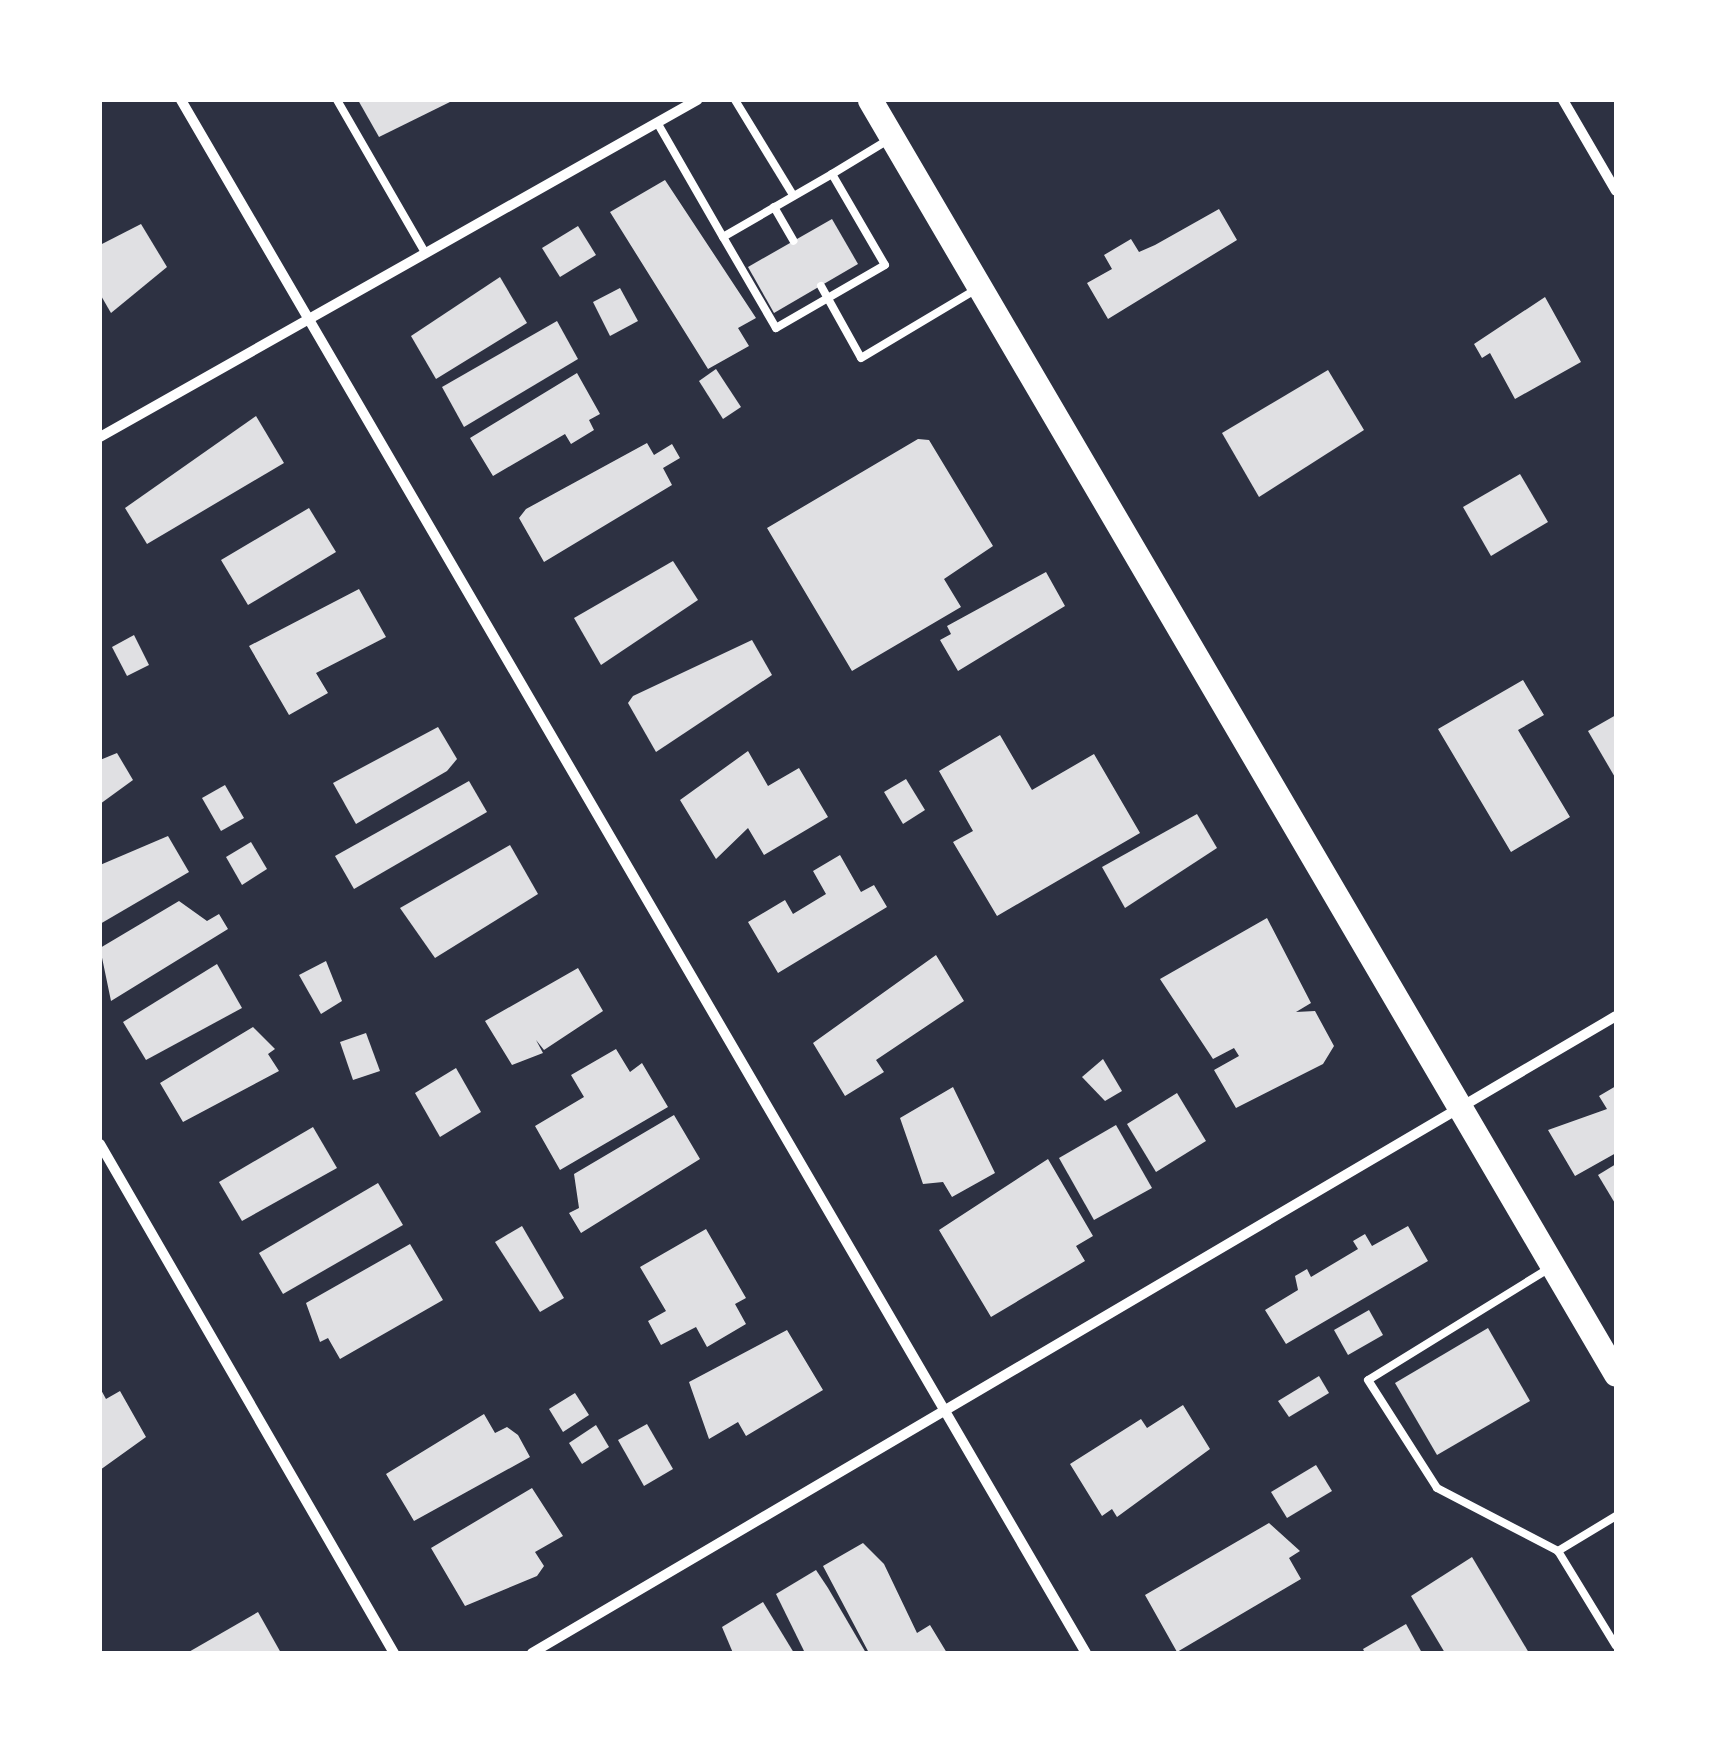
<!DOCTYPE html>
<style>
body{margin:0}
#map{position:relative;width:1716px;height:1753px;overflow:hidden;background:#2d3142;font-family:Lato,sans-serif}
div>[style]{position:absolute}
.building>*{inset:0;background:#e0e0e3}
.service>*{height:8px;margin:-4px;padding:0 4px;transform-origin:4px;border-radius:4px;background:#fff}
.minor>*{height:10px;margin:-5px;padding:0 5px;transform-origin:5px;border-radius:5px;background:#fff}
.primary>*{height:25px;margin:-12.5px;padding:0 12.5px;transform-origin:12.5px;border-radius:12.5px;background:#fff}
span{translate:-50% -50%;white-space:nowrap;text-align:center;line-height:1.15;-webkit-text-stroke:10px #fff;paint-order:stroke}
.frame{position:absolute;inset:0;border:102px solid #fff;pointer-events:none}
</style>
<div id="map">
<div class="building">
<div style="clip-path:polygon(358px 100px,454px 100px,379px 137px)"></div>
<div style="clip-path:polygon(665px 180px,756px 318px,738px 328px,749px 346px,708px 369px,610px 212px)"></div>
<div style="clip-path:polygon(1219px 209px,1237px 240px,1108px 319px,1087px 283px,1112px 269px,1104px 255px,1131px 239px,1139px 252px,1155px 245px)"></div>
<div style="clip-path:polygon(832px 219px,858px 264px,774px 313px,748px 267px)"></div>
<div style="clip-path:polygon(141px 224px,167px 267px,111px 313px,100px 294px,100px 245px)"></div>
<div style="clip-path:polygon(578px 226px,596px 255px,560px 277px,542px 248px)"></div>
<div style="clip-path:polygon(500px 277px,527px 323px,436px 379px,411px 336px)"></div>
<div style="clip-path:polygon(620px 288px,638px 321px,610px 336px,593px 302px)"></div>
<div style="clip-path:polygon(1545px 297px,1581px 362px,1515px 399px,1490px 353px,1482px 358px,1474px 344px)"></div>
<div style="clip-path:polygon(557px 321px,578px 359px,464px 427px,442px 387px)"></div>
<div style="clip-path:polygon(716px 369px,741px 407px,723px 419px,699px 381px)"></div>
<div style="clip-path:polygon(1328px 370px,1364px 430px,1259px 497px,1222px 433px)"></div>
<div style="clip-path:polygon(577px 373px,600px 414px,589px 420px,594px 430px,571px 444px,565px 434px,493px 476px,470px 438px)"></div>
<div style="clip-path:polygon(256px 416px,284px 463px,147px 544px,125px 508px)"></div>
<div style="clip-path:polygon(918px 439px,929px 440px,993px 546px,944px 579px,961px 607px,852px 671px,767px 528px)"></div>
<div style="clip-path:polygon(647px 443px,654px 455px,672px 444px,680px 458px,663px 468px,672px 485px,544px 562px,519px 518px,526px 509px)"></div>
<div style="clip-path:polygon(1520px 474px,1548px 522px,1491px 556px,1463px 507px)"></div>
<div style="clip-path:polygon(309px 508px,336px 552px,248px 605px,221px 560px)"></div>
<div style="clip-path:polygon(673px 561px,698px 600px,601px 665px,574px 618px)"></div>
<div style="clip-path:polygon(1046px 572px,1065px 606px,958px 671px,940px 640px,951px 634px,947px 626px)"></div>
<div style="clip-path:polygon(359px 589px,386px 637px,316px 673px,328px 693px,289px 715px,249px 646px)"></div>
<div style="clip-path:polygon(134px 635px,149px 665px,127px 676px,112px 647px)"></div>
<div style="clip-path:polygon(752px 640px,772px 675px,656px 752px,628px 703px,633px 696px)"></div>
<div style="clip-path:polygon(1523px 680px,1544px 715px,1518px 730px,1570px 817px,1511px 852px,1438px 729px)"></div>
<div style="clip-path:polygon(1616px 715px,1616px 779px,1588px 731px)"></div>
<div style="clip-path:polygon(438px 727px,457px 759px,447px 771px,356px 824px,333px 783px)"></div>
<div style="clip-path:polygon(1000px 735px,1032px 790px,1094px 754px,1140px 833px,997px 916px,953px 842px,973px 831px,939px 771px)"></div>
<div style="clip-path:polygon(748px 751px,768px 786px,799px 768px,828px 817px,764px 855px,748px 828px,716px 859px,680px 800px)"></div>
<div style="clip-path:polygon(117px 753px,133px 780px,100px 804px,100px 760px)"></div>
<div style="clip-path:polygon(906px 779px,925px 810px,903px 824px,884px 792px)"></div>
<div style="clip-path:polygon(469px 781px,487px 812px,354px 889px,335px 856px)"></div>
<div style="clip-path:polygon(225px 785px,244px 818px,221px 831px,202px 798px)"></div>
<div style="clip-path:polygon(1197px 814px,1217px 848px,1125px 908px,1102px 867px)"></div>
<div style="clip-path:polygon(168px 836px,189px 872px,100px 924px,100px 865px)"></div>
<div style="clip-path:polygon(251px 842px,267px 869px,242px 885px,226px 857px)"></div>
<div style="clip-path:polygon(510px 845px,538px 894px,435px 958px,400px 908px)"></div>
<div style="clip-path:polygon(840px 855px,861px 892px,874px 885px,887px 907px,778px 973px,748px 922px,785px 900px,793px 914px,826px 894px,813px 871px)"></div>
<div style="clip-path:polygon(179px 901px,207px 921px,219px 914px,228px 929px,111px 1001px,100px 948px)"></div>
<div style="clip-path:polygon(1267px 918px,1311px 1003px,1296px 1012px,1315px 1011px,1334px 1046px,1323px 1064px,1236px 1108px,1214px 1070px,1239px 1056px,1234px 1048px,1213px 1059px,1160px 979px)"></div>
<div style="clip-path:polygon(936px 955px,964px 1001px,876px 1060px,884px 1072px,845px 1096px,813px 1043px)"></div>
<div style="clip-path:polygon(326px 961px,342px 1001px,321px 1014px,299px 975px)"></div>
<div style="clip-path:polygon(217px 964px,242px 1008px,146px 1060px,123px 1022px)"></div>
<div style="clip-path:polygon(578px 968px,603px 1011px,544px 1050px,536px 1040px,543px 1053px,512px 1065px,485px 1021px)"></div>
<div style="clip-path:polygon(253px 1027px,275px 1049px,268px 1054px,279px 1071px,183px 1122px,160px 1083px)"></div>
<div style="clip-path:polygon(366px 1033px,380px 1071px,353px 1080px,340px 1042px)"></div>
<div style="clip-path:polygon(616px 1049px,630px 1072px,642px 1063px,668px 1107px,560px 1170px,535px 1126px,584px 1097px,571px 1075px)"></div>
<div style="clip-path:polygon(1103px 1059px,1122px 1091px,1105px 1101px,1082px 1077px)"></div>
<div style="clip-path:polygon(456px 1068px,481px 1112px,440px 1137px,415px 1093px)"></div>
<div style="clip-path:polygon(1616px 1086px,1616px 1153px,1575px 1176px,1548px 1130px,1607px 1109px,1599px 1096px)"></div>
<div style="clip-path:polygon(953px 1087px,995px 1173px,952px 1197px,943px 1182px,923px 1184px,900px 1118px)"></div>
<div style="clip-path:polygon(1177px 1093px,1206px 1141px,1156px 1172px,1127px 1124px)"></div>
<div style="clip-path:polygon(674px 1115px,700px 1159px,581px 1233px,569px 1213px,579px 1208px,574px 1174px)"></div>
<div style="clip-path:polygon(1116px 1125px,1152px 1188px,1094px 1220px,1059px 1158px)"></div>
<div style="clip-path:polygon(313px 1127px,337px 1168px,242px 1221px,219px 1182px)"></div>
<div style="clip-path:polygon(1048px 1159px,1093px 1236px,1076px 1246px,1085px 1261px,991px 1317px,939px 1230px)"></div>
<div style="clip-path:polygon(1616px 1164px,1616px 1205px,1598px 1175px)"></div>
<div style="clip-path:polygon(378px 1183px,403px 1225px,283px 1294px,259px 1253px)"></div>
<div style="clip-path:polygon(522px 1226px,564px 1298px,540px 1312px,495px 1242px)"></div>
<div style="clip-path:polygon(1408px 1226px,1428px 1261px,1286px 1344px,1265px 1310px,1298px 1290px,1295px 1276px,1307px 1269px,1311px 1277px,1358px 1249px,1353px 1241px,1365px 1234px,1372px 1246px)"></div>
<div style="clip-path:polygon(706px 1229px,746px 1298px,735px 1304px,746px 1324px,707px 1347px,696px 1327px,661px 1345px,648px 1321px,666px 1311px,640px 1267px)"></div>
<div style="clip-path:polygon(410px 1244px,443px 1300px,340px 1359px,328px 1338px,320px 1342px,306px 1303px)"></div>
<div style="clip-path:polygon(1369px 1310px,1383px 1335px,1348px 1355px,1334px 1330px)"></div>
<div style="clip-path:polygon(1488px 1328px,1530px 1401px,1437px 1455px,1395px 1383px)"></div>
<div style="clip-path:polygon(787px 1330px,823px 1390px,746px 1436px,738px 1422px,709px 1439px,689px 1382px)"></div>
<div style="clip-path:polygon(1319px 1376px,1329px 1393px,1289px 1417px,1278px 1401px)"></div>
<div style="clip-path:polygon(100px 1388px,106px 1399px,120px 1391px,146px 1437px,100px 1470px)"></div>
<div style="clip-path:polygon(575px 1393px,589px 1415px,563px 1432px,549px 1409px)"></div>
<div style="clip-path:polygon(1183px 1405px,1210px 1449px,1117px 1517px,1112px 1509px,1102px 1516px,1070px 1464px,1141px 1419px,1147px 1428px)"></div>
<div style="clip-path:polygon(484px 1414px,495px 1433px,507px 1427px,518px 1435px,530px 1457px,414px 1521px,386px 1474px)"></div>
<div style="clip-path:polygon(647px 1424px,673px 1469px,644px 1486px,618px 1440px)"></div>
<div style="clip-path:polygon(596px 1425px,609px 1447px,582px 1464px,569px 1443px)"></div>
<div style="clip-path:polygon(1316px 1465px,1332px 1491px,1287px 1518px,1271px 1492px)"></div>
<div style="clip-path:polygon(532px 1488px,563px 1536px,535px 1552px,544px 1566px,537px 1576px,465px 1606px,431px 1548px)"></div>
<div style="clip-path:polygon(1269px 1523px,1300px 1551px,1289px 1558px,1301px 1579px,1177px 1652px,1145px 1595px)"></div>
<div style="clip-path:polygon(863px 1543px,884px 1564px,917px 1633px,930px 1625px,947px 1653px,869px 1653px,823px 1566px)"></div>
<div style="clip-path:polygon(1472px 1557px,1529px 1653px,1445px 1653px,1411px 1596px)"></div>
<div style="clip-path:polygon(816px 1570px,828px 1588px,866px 1653px,805px 1653px,776px 1594px)"></div>
<div style="clip-path:polygon(763px 1602px,794px 1653px,733px 1653px,722px 1627px)"></div>
<div style="clip-path:polygon(258px 1612px,281px 1653px,187px 1653px)"></div>
<div style="clip-path:polygon(1406px 1624px,1422px 1653px,1365px 1653px,1363px 1649px)"></div>
</div>
<div class="service">
<div style="left:337px;top:100px;width:172px;rotate:60deg"></div>
<div style="left:735px;top:100px;width:111px;rotate:58.6deg"></div>
<div style="left:658px;top:124px;width:130px;rotate:60.1deg"></div>
<div style="left:832px;top:174px;width:105px;rotate:59.8deg"></div>
<div style="left:885px;top:265px;width:126px;rotate:150deg"></div>
<div style="left:776px;top:328px;width:105px;rotate:-120.2deg"></div>
<div style="left:723px;top:237px;width:126px;rotate:-30deg"></div>
<div style="left:832px;top:174px;width:66px;rotate:-31.3deg"></div>
<div style="left:774px;top:207px;width:39px;rotate:60deg"></div>
<div style="left:821px;top:286px;width:82px;rotate:60.9deg"></div>
<div style="left:861px;top:358px;width:133px;rotate:-30.8deg"></div>
<div style="left:1548px;top:1269px;width:211px;rotate:148.3deg"></div>
<div style="left:1368px;top:1380px;width:128px;rotate:57.4deg"></div>
<div style="left:1437px;top:1488px;width:136px;rotate:27.5deg"></div>
<div style="left:1616px;top:1516px;width:68px;rotate:148.9deg"></div>
<div style="left:1558px;top:1551px;width:111px;rotate:58.6deg"></div>
</div>
<div class="minor">
<div style="left:181px;top:100px;width:1797px;rotate:59.77deg"></div>
<div style="left:1563px;top:100px;width:105px;rotate:59.8deg"></div>
<div style="left:100px;top:437px;width:686px;rotate:-29.44deg"></div>
<div style="left:100px;top:1144px;width:588px;rotate:59.99deg"></div>
<div style="left:532px;top:1653px;width:1257px;rotate:-30.44deg"></div>
</div>
<div class="primary">
<div style="left:870px;top:100px;width:1476px;rotate:59.65deg"></div>
</div>
<div class="frame"></div>
</div>
